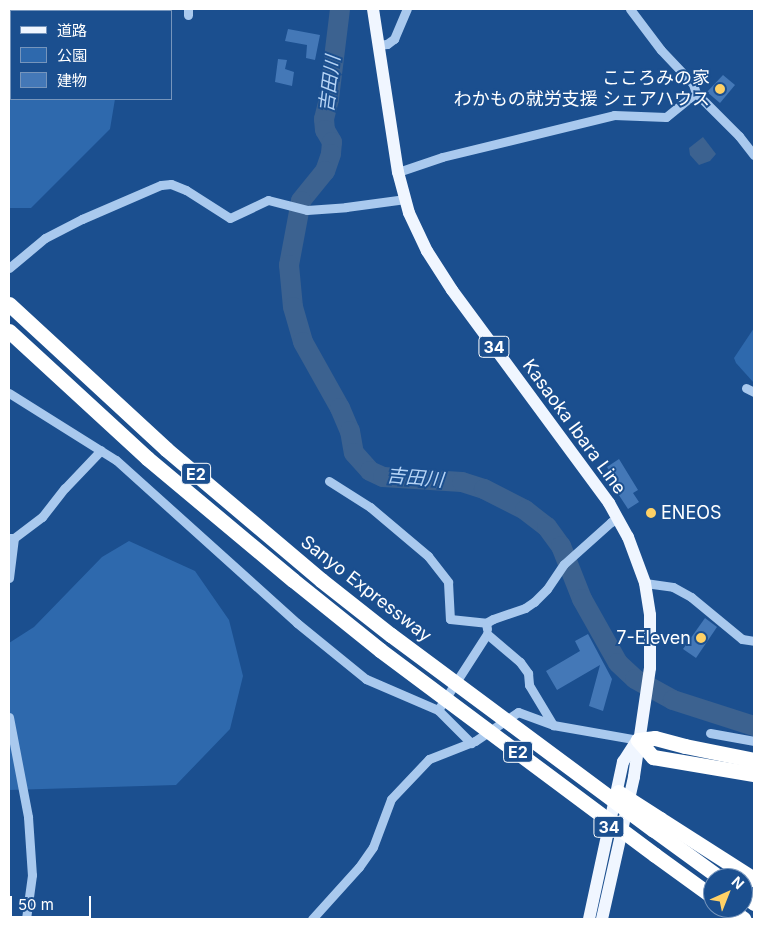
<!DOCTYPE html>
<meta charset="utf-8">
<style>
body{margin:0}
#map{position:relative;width:763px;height:928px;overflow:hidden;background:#1b4f8f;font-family:Inter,"Noto Sans JP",sans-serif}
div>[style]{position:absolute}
.green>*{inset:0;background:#2e69ad}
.water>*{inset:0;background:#3c6290}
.river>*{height:20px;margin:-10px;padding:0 10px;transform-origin:10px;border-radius:10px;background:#3c6290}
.building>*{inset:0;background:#4478b7}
.minor>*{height:9px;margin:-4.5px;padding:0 4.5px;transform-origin:4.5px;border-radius:4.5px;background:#a9c9ee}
.major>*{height:12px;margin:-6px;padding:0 6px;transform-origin:6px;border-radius:6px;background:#f0f6ff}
.highway>*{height:15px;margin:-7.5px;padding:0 7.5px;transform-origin:7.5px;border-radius:7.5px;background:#fff}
.highway-bridge>*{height:15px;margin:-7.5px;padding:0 7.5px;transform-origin:7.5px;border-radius:7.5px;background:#fff}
.dots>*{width:14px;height:14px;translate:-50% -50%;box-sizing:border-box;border:2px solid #1b4f8f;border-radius:50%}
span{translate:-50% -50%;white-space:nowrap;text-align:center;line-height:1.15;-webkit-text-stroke:4px #1b4f8f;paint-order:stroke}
.shield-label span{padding:1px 4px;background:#1b4f8f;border:1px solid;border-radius:4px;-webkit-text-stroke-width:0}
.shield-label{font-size:16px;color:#fff;font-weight:700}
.poi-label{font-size:18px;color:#fff}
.right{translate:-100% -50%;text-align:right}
.left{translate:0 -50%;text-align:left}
.street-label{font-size:18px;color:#fff}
.water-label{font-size:19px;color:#b5d3f5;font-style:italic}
.frame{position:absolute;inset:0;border:10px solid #fff;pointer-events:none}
.legend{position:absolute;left:10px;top:10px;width:162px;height:90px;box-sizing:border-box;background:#1b4f8f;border:1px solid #7695bc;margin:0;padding:6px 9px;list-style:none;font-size:15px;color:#fff}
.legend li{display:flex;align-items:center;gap:10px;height:25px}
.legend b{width:25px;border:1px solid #7695bc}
.north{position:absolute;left:703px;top:868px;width:50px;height:50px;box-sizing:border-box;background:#1b4f8f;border:1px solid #7695bc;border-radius:50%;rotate:44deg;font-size:14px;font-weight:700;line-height:20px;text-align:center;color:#fff}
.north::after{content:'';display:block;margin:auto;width:18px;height:22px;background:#ffd166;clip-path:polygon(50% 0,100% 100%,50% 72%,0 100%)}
.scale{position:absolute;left:10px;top:896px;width:81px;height:22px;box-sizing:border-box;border:2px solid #fff;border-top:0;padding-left:6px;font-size:15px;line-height:18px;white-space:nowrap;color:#fff;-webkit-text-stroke:4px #1b4f8f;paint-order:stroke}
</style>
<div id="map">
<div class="green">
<div style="clip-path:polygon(9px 9px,116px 9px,118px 11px,11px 11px,11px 99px,115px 99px,110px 129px,31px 208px,9px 208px)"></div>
<div style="clip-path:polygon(754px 328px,754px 383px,736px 363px,734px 358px)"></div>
<div style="clip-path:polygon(129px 541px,195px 571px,229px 620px,243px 676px,230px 729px,176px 785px,9px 790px,9px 643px,34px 627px,102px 557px)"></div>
</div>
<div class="water">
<div style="clip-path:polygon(703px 137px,716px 154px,710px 161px,699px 165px,690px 155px,689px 148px)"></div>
</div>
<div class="river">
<div style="left:340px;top:9px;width:91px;rotate:97deg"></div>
<div style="left:329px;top:99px;width:21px;rotate:104deg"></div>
<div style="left:324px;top:119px;width:11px;rotate:85deg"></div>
<div style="left:325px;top:130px;width:14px;rotate:60deg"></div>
<div style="left:332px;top:142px;width:12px;rotate:95deg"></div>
<div style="left:331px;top:154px;width:18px;rotate:109deg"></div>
<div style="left:325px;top:171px;width:38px;rotate:129deg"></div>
<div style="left:301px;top:201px;width:65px;rotate:100.6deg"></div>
<div style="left:289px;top:265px;width:42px;rotate:84.6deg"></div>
<div style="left:293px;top:307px;width:36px;rotate:74deg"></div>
<div style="left:303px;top:342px;width:76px;rotate:60.7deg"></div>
<div style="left:340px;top:408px;width:25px;rotate:67deg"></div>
<div style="left:350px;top:431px;width:22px;rotate:80deg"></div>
<div style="left:354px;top:453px;width:24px;rotate:48deg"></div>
<div style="left:370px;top:471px;width:14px;rotate:25deg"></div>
<div style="left:383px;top:477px;width:79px;rotate:3.6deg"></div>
<div style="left:462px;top:482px;width:23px;rotate:18deg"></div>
<div style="left:484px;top:489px;width:46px;rotate:27.1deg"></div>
<div style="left:525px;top:510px;width:28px;rotate:38deg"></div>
<div style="left:547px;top:527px;width:24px;rotate:54deg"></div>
<div style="left:561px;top:546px;width:57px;rotate:68.4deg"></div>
<div style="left:582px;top:599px;width:73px;rotate:60.6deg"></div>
<div style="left:618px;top:663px;width:23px;rotate:43deg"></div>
<div style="left:635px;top:679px;width:43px;rotate:28.9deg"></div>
<div style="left:673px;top:700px;width:85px;rotate:17.8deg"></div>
</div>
<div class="building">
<div style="clip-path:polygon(288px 29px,320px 35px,315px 60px,306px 58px,307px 45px,285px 41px)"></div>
<div style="clip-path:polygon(278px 59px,287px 60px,285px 69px,294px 72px,292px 86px,275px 82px)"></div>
<div style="clip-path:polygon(723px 75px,735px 85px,720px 103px,707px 92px)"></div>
<div style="clip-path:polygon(619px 459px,638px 490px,633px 493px,639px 502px,628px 509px,613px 486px,617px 483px,607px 467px)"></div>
<div style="clip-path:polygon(705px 618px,717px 627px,696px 658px,683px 649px)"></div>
<div style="clip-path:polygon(588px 634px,612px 679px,603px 711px,589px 706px,600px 665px,557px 690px,546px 671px,580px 651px,575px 641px)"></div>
</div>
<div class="minor">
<div style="left:630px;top:9px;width:51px;rotate:52.9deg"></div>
<div style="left:661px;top:50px;width:47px;rotate:46.7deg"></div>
<div style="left:693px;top:84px;width:9px;rotate:72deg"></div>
<div style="left:696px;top:93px;width:61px;rotate:45deg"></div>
<div style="left:739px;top:136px;width:24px;rotate:52deg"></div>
<div style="left:188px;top:15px;width:6px;rotate:-90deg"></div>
<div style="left:377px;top:45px;width:10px;rotate:-6deg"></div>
<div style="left:387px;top:44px;width:9px;rotate:-36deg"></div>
<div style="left:394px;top:39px;width:33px;rotate:-67deg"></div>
<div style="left:398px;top:172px;width:46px;rotate:-18.8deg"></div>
<div style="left:442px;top:157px;width:177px;rotate:-13.7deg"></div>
<div style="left:614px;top:115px;width:52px;rotate:2.2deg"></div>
<div style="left:666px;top:117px;width:38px;rotate:-39deg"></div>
<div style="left:9px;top:268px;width:47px;rotate:-39.8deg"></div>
<div style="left:45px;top:238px;width:42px;rotate:-27.2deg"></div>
<div style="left:82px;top:219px;width:86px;rotate:-23.3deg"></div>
<div style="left:161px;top:185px;width:10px;rotate:-6deg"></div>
<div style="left:171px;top:184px;width:16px;rotate:22deg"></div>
<div style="left:186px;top:190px;width:52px;rotate:32.5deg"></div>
<div style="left:230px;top:218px;width:42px;rotate:-25.3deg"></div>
<div style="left:268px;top:200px;width:40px;rotate:14.4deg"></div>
<div style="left:307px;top:210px;width:39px;rotate:-4deg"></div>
<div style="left:346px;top:207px;width:60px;rotate:-7.7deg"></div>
<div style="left:746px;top:388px;width:9px;rotate:27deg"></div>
<div style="left:9px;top:393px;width:126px;rotate:32.1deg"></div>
<div style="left:116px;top:460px;width:244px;rotate:42deg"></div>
<div style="left:297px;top:623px;width:89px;rotate:39.1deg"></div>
<div style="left:366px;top:679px;width:78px;rotate:23.3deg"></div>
<div style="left:438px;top:710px;width:90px;rotate:-57.2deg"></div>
<div style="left:487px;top:634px;width:43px;rotate:40.3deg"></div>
<div style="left:520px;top:662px;width:14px;rotate:54deg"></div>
<div style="left:528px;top:673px;width:12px;rotate:85deg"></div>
<div style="left:529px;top:685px;width:47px;rotate:59deg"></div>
<div style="left:553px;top:725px;width:86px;rotate:10deg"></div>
<div style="left:329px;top:481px;width:49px;rotate:32.4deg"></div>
<div style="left:370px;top:507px;width:76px;rotate:40.2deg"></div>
<div style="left:428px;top:556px;width:33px;rotate:52deg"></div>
<div style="left:448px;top:582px;width:37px;rotate:87deg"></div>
<div style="left:450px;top:619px;width:36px;rotate:6deg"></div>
<div style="left:9px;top:538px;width:5px"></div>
<div style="left:14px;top:538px;width:35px;rotate:-37deg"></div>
<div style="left:42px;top:517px;width:37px;rotate:-52deg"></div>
<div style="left:65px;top:488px;width:52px;rotate:-46.5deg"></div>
<div style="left:9px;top:578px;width:40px;rotate:-82.9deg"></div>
<div style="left:645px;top:583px;width:28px;rotate:8deg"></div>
<div style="left:673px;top:587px;width:21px;rotate:29deg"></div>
<div style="left:691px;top:597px;width:66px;rotate:39.5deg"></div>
<div style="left:742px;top:639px;width:12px;rotate:9deg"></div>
<div style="left:487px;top:629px;width:6px;rotate:-99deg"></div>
<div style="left:486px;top:623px;width:8px;rotate:-30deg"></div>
<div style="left:493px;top:619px;width:34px;rotate:-19deg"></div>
<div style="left:525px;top:608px;width:11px;rotate:-34deg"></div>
<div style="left:534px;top:602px;width:18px;rotate:-45deg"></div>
<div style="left:547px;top:589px;width:30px;rotate:-56deg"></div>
<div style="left:564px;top:564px;width:63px;rotate:-41.8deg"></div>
<div style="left:611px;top:522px;width:8px;rotate:-23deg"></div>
<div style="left:438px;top:710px;width:47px;rotate:45deg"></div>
<div style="left:9px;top:717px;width:102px;rotate:79.2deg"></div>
<div style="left:28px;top:817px;width:58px;rotate:86.1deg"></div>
<div style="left:32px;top:875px;width:44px;rotate:97.8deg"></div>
<div style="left:710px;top:733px;width:45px;rotate:10.3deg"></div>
<div style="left:312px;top:919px;width:70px;rotate:-47.9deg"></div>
<div style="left:359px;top:867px;width:24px;rotate:-55deg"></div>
<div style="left:373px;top:847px;width:51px;rotate:-69.4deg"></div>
<div style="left:391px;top:799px;width:55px;rotate:-46.5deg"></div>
<div style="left:429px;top:759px;width:49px;rotate:-21.4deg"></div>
<div style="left:475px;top:741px;width:52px;rotate:-34deg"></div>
<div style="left:518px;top:712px;width:37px;rotate:20deg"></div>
</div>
<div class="major">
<div style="left:373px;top:9px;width:165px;rotate:81.3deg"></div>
<div style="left:398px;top:172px;width:42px;rotate:75deg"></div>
<div style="left:409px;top:213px;width:42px;rotate:64.7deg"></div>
<div style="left:427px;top:251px;width:46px;rotate:57.3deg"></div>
<div style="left:452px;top:290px;width:265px;rotate:53.6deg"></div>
<div style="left:609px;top:503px;width:39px;rotate:61deg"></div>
<div style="left:628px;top:537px;width:49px;rotate:69.7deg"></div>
<div style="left:645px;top:583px;width:32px;rotate:81deg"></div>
<div style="left:650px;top:615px;width:53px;rotate:90deg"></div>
<div style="left:650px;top:668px;width:110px;rotate:98.4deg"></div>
<div style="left:634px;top:777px;width:146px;rotate:102.7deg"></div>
<div style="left:589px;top:919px;width:161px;rotate:-77.8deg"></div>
<div style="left:623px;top:762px;width:24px;rotate:-57deg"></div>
</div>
<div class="highway">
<div style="left:9px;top:304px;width:214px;rotate:42.7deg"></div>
<div style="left:166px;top:449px;width:203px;rotate:40.2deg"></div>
<div style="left:321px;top:580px;width:89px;rotate:38.2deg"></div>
<div style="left:9px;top:331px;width:188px;rotate:42.6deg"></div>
<div style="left:147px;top:458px;width:190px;rotate:39.9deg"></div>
<div style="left:293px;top:580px;width:112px;rotate:38.8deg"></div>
<div style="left:638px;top:740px;width:23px;rotate:49deg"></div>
<div style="left:653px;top:757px;width:102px;rotate:9.6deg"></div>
<div style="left:638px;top:740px;width:17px;rotate:-7deg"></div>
<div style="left:655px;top:738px;width:31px;rotate:15deg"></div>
<div style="left:685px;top:746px;width:70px;rotate:11.5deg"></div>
<div style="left:660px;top:819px;width:112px;rotate:32.6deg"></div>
<div style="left:654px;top:830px;width:82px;rotate:36deg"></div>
<div style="left:655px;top:855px;width:72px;rotate:35.9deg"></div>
<div style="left:743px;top:895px;width:14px;rotate:36deg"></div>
<div style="left:728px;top:908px;width:19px;rotate:35deg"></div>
</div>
<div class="highway-bridge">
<div style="left:391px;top:635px;width:327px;rotate:36.6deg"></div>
<div style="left:380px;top:650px;width:343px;rotate:36.7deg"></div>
<div style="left:618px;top:792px;width:50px;rotate:32.7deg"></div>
</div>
<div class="dots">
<div style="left:720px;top:89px;background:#ffd166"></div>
<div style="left:651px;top:513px;background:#ffd166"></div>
<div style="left:701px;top:638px;background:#ffd166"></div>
</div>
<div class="shield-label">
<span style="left:494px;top:347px">34</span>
<span style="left:196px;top:474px">E2</span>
<span style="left:518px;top:752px">E2</span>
<span style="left:609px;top:827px">34</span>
</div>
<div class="poi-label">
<span class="right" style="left:710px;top:89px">こころみの家<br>わかもの就労支援 シェアハウス</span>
<span class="left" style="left:661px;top:513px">ENEOS</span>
<span class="right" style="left:691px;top:638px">7-Eleven</span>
</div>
<div class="street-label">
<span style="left:574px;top:427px;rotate:54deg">Kasaoka Ibara Line</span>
<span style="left:366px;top:589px;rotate:38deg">Sanyo Expressway</span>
</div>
<div class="water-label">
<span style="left:330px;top:84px;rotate:-83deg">吉田川</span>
<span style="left:415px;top:478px;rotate:5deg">吉田川</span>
</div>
<div class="frame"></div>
<ul class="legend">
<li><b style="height:6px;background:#f0f6ff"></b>道路</li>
<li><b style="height:14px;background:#2e69ad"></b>公園</li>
<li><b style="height:14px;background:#4478b7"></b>建物</li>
</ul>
<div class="north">N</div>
<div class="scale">50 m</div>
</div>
